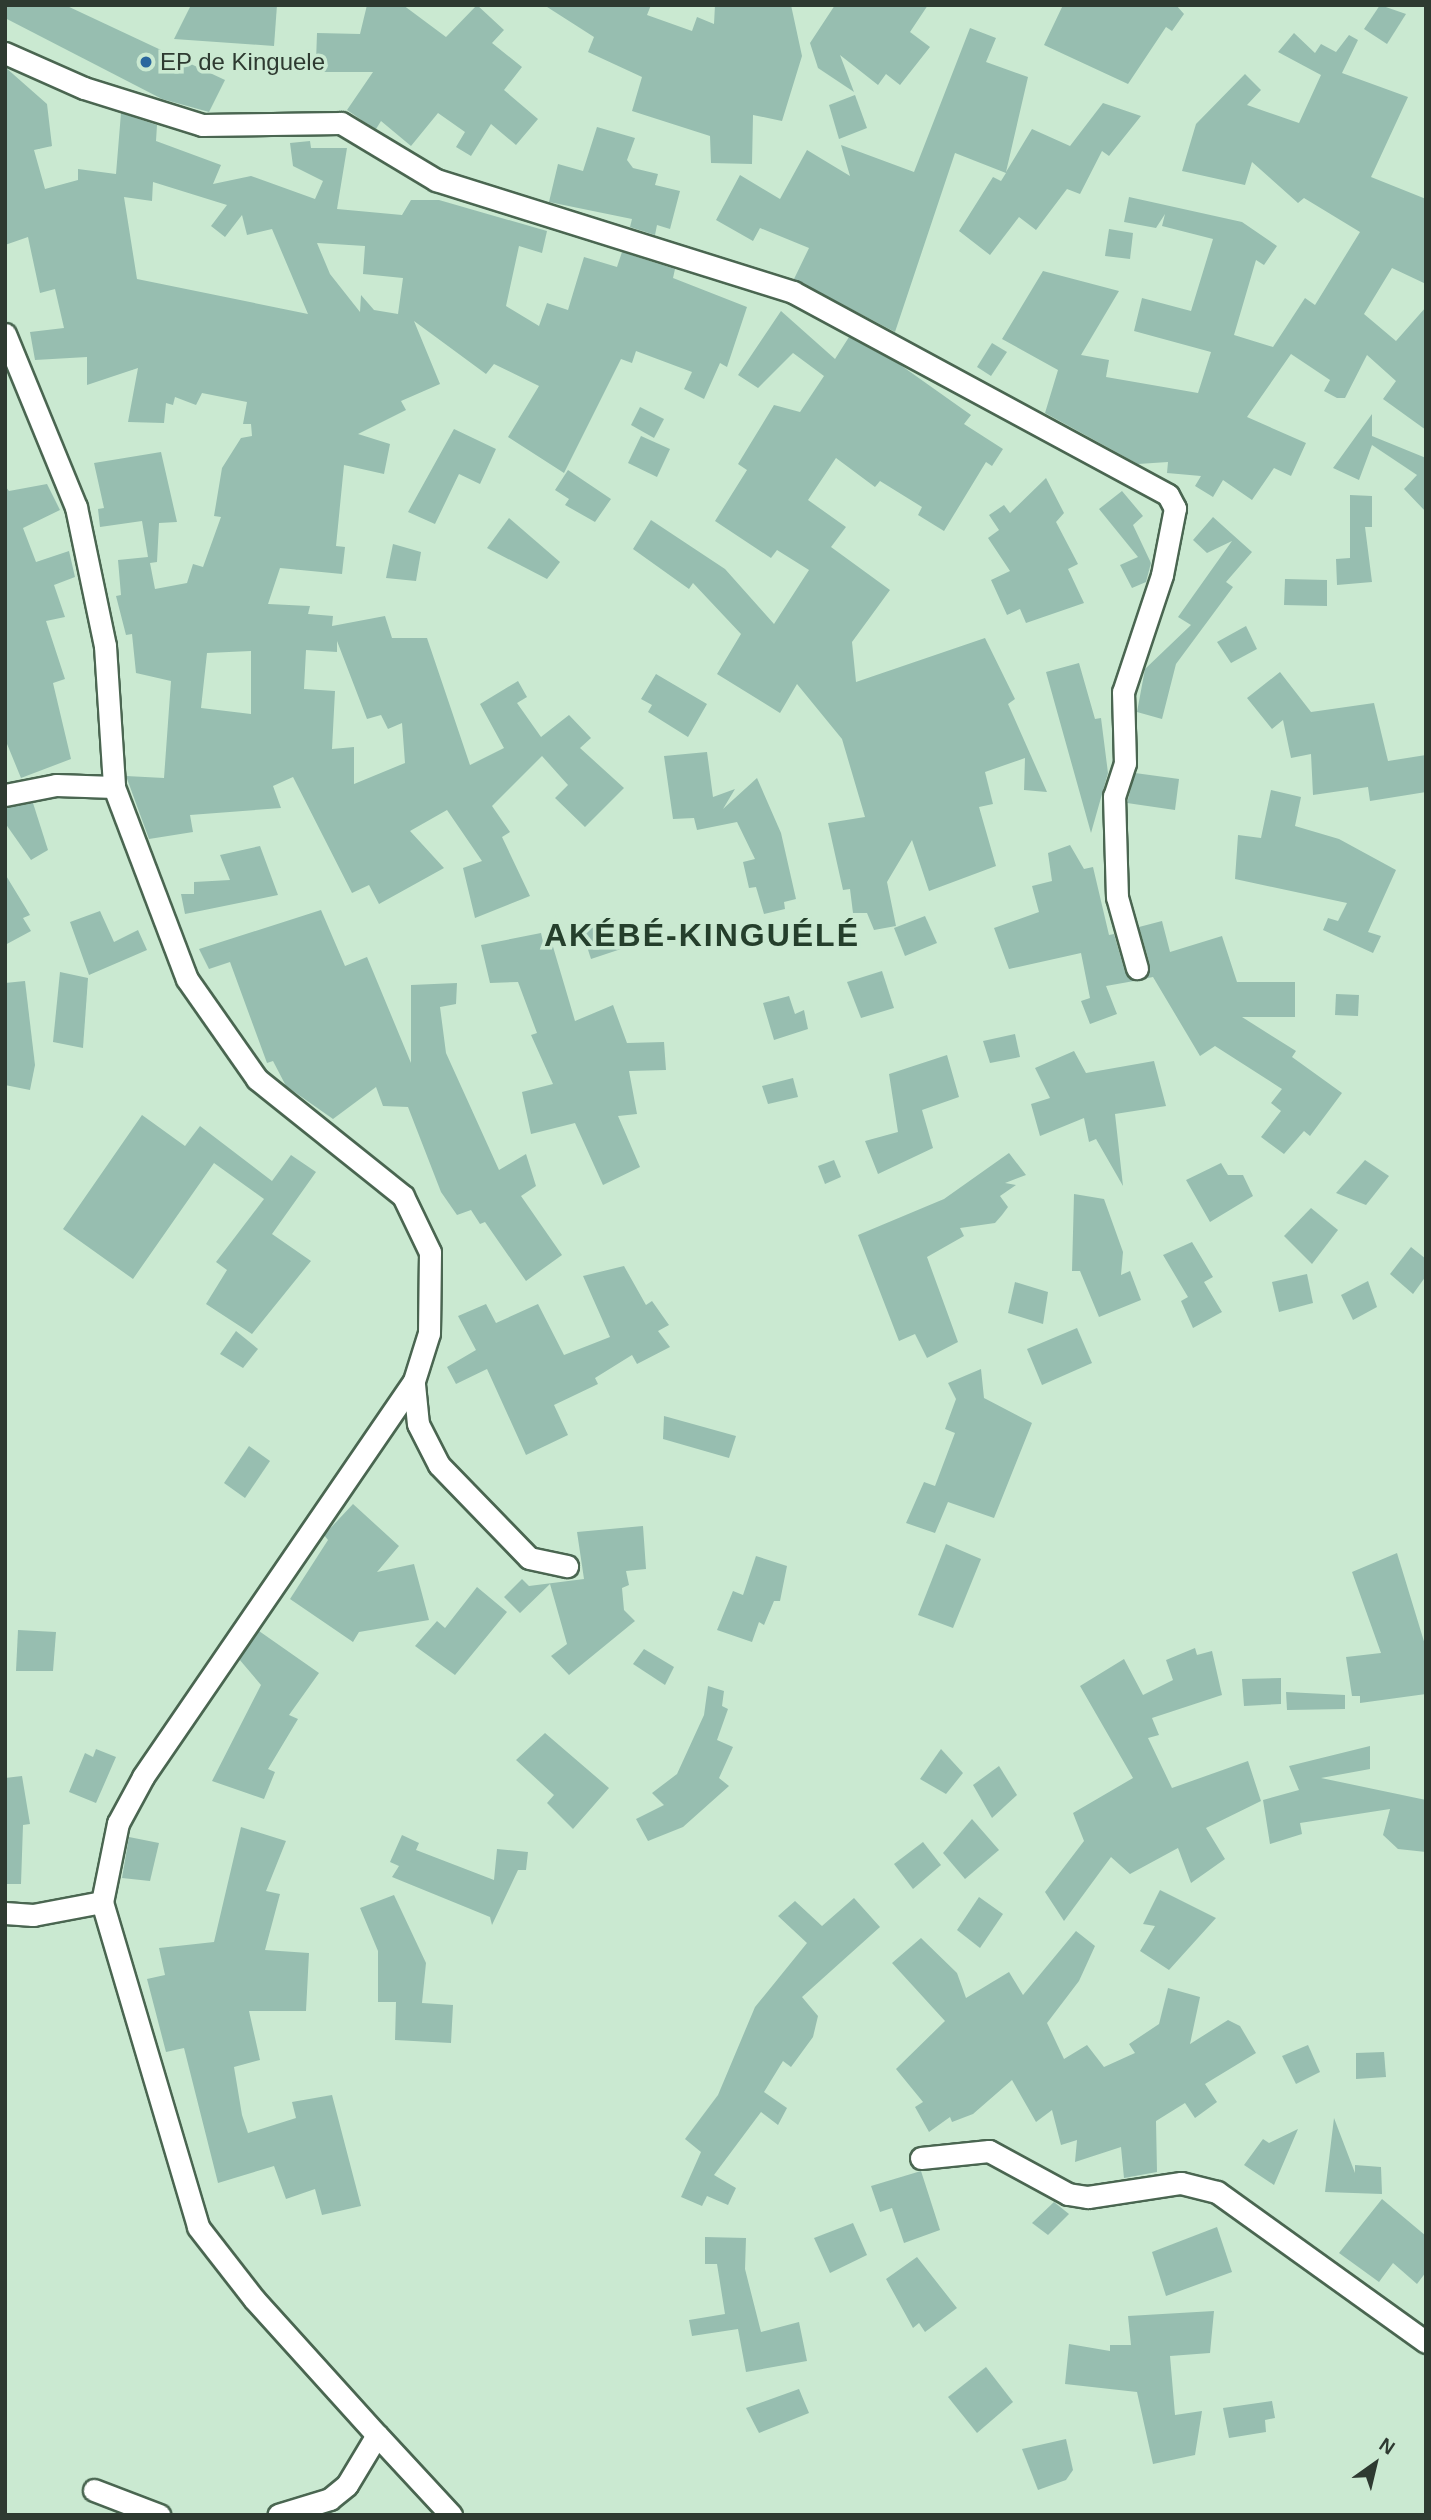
<!DOCTYPE html>
<meta charset="utf-8">
<style>
body{margin:0}
#map{position:relative;width:1431px;height:2520px;overflow:hidden;background:#cae9d1;font-family:Helvetica,sans-serif}
div>[style]{position:absolute}
.building>*{inset:0;background:#97beb0}
.roads{filter:drop-shadow(2px 0 #4a6651) drop-shadow(-2px 0 #4a6651) drop-shadow(0 2px #4a6651) drop-shadow(0 -2px #4a6651)}
.minor>*{height:21px;margin:-10.5px;padding:0 10.5px;transform-origin:10.5px;border-radius:10.5px;background:#fff}
.dots>*{width:19px;height:19px;translate:-50% -50%;box-sizing:border-box;border:4px solid #cae9d1;border-radius:50%}
span{translate:-50% -50%;white-space:nowrap;text-align:center;line-height:1.15;-webkit-text-stroke:7px #cae9d1;paint-order:stroke}
.poi-label{font-size:24px;color:#2e3a31}
.left{translate:0 -50%;text-align:left}
.district-label{font-size:32px;color:#253f2c;font-weight:700;letter-spacing:2px}
.frame{position:absolute;inset:0;border:7px solid #2e3a31;pointer-events:none}
.north{position:absolute;left:1340px;top:2429px;width:70px;height:70px;-webkit-text-stroke:5px #cae9d1;paint-order:stroke;rotate:34deg;font-size:19px;font-weight:700;line-height:28px;text-align:center;color:#2e3a31}
.north::after{content:'';display:block;margin:auto;width:24px;height:32px;background:#2e3a31;clip-path:polygon(50% 0,100% 100%,50% 72%,0 100%)}
</style>
<div id="map">
<div class="building">
<div style="clip-path:polygon(5px 5px,65px 5px,225px 80px,209px 112px,162px 99px,5px 18px)"></div>
<div style="clip-path:polygon(191px 5px,277px 5px,274px 46px,174px 39px)"></div>
<div style="clip-path:polygon(367px 5px,403px 5px,446px 37px,477px 5px,504px 30px,492px 43px,522px 67px,504px 90px,538px 119px,516px 145px,491px 124px,471px 156px,456px 147px,465px 132px,438px 113px,411px 146px,381px 121px,376px 129px,363px 121px,347px 110px,373px 72px,323px 72px,323px 63px,316px 62px,317px 33px,360px 34px)"></div>
<div style="clip-path:polygon(544px 5px,651px 5px,647px 15px,692px 31px,697px 17px,714px 24px,715px 5px,791px 5px,802px 56px,782px 121px,753px 115px,752px 164px,711px 163px,710px 136px,632px 111px,642px 77px,588px 52px,594px 37px)"></div>
<div style="clip-path:polygon(835px 5px,928px 5px,910px 32px,930px 47px,900px 85px,886px 74px,878px 85px,840px 55px,854px 92px,818px 68px,810px 43px)"></div>
<div style="clip-path:polygon(1063px 5px,1176px 5px,1184px 14px,1172px 31px,1166px 27px,1128px 84px,1044px 45px)"></div>
<div style="clip-path:polygon(1380px 5px,1406px 14px,1387px 44px,1364px 29px)"></div>
<div style="clip-path:polygon(970px 28px,996px 38px,986px 62px,1028px 77px,1006px 172px,1032px 129px,1070px 146px,1103px 103px,1141px 116px,1109px 156px,1102px 151px,1080px 194px,1067px 189px,1036px 230px,1019px 217px,990px 255px,959px 231px,993px 177px,1001px 181px,1006px 173px,955px 153px,895px 332px,794px 279px,809px 248px,760px 228px,753px 241px,716px 220px,740px 175px,780px 199px,807px 150px,850px 176px,841px 145px,914px 172px)"></div>
<div style="clip-path:polygon(1294px 33px,1315px 53px,1321px 44px,1336px 52px,1349px 35px,1358px 40px,1342px 73px,1408px 97px,1371px 177px,1426px 199px,1426px 284px,1392px 268px,1364px 314px,1396px 341px,1426px 307px,1426px 430px,1383px 399px,1396px 381px,1367px 355px,1345px 398px,1337px 398px,1324px 391px,1330px 380px,1291px 354px,1247px 417px,1306px 443px,1291px 476px,1274px 468px,1252px 500px,1223px 480px,1213px 497px,1195px 486px,1201px 476px,1167px 473px,1168px 462px,1138px 464px,1045px 413px,1058px 370px,1002px 339px,1043px 271px,1119px 291px,1081px 355px,1109px 360px,1106px 377px,1198px 393px,1211px 352px,1134px 331px,1142px 298px,1191px 311px,1213px 239px,1162px 226px,1165px 214px,1156px 228px,1124px 222px,1129px 197px,1242px 222px,1277px 246px,1264px 265px,1256px 260px,1234px 335px,1273px 347px,1305px 298px,1315px 305px,1360px 232px,1304px 198px,1298px 203px,1252px 162px,1245px 185px,1182px 171px,1196px 124px,1245px 74px,1261px 90px,1247px 105px,1299px 123px,1321px 75px,1278px 52px)"></div>
<div style="clip-path:polygon(evenodd,5px 67px,47px 104px,52px 146px,34px 150px,45px 189px,78px 180px,78px 169px,116px 174px,121px 113px,157px 125px,156px 141px,221px 165px,213px 184px,251px 176px,315px 199px,323px 181px,293px 166px,290px 143px,310px 141px,311px 148px,347px 148px,337px 209px,402px 215px,411px 200px,439px 200px,547px 231px,542px 253px,519px 246px,506px 306px,539px 326px,547px 303px,568px 310px,584px 257px,617px 267px,622px 252px,675px 269px,673px 278px,747px 307px,727px 367px,720px 363px,704px 399px,684px 389px,692px 372px,636px 351px,632px 363px,621px 359px,564px 473px,508px 437px,539px 386px,494px 364px,486px 374px,414px 321px,440px 384px,401px 401px,406px 410px,358px 434px,390px 444px,384px 474px,344px 465px,336px 546px,345px 547px,342px 574px,280px 568px,268px 604px,310px 606px,308px 614px,333px 616px,332px 626px,385px 616px,392px 638px,427px 638px,470px 765px,504px 748px,480px 704px,518px 681px,527px 697px,517px 703px,541px 737px,569px 715px,591px 738px,580px 748px,624px 788px,585px 827px,555px 798px,568px 785px,542px 756px,492px 806px,510px 832px,502px 837px,530px 896px,475px 918px,463px 868px,482px 861px,447px 810px,410px 831px,444px 868px,379px 904px,369px 885px,352px 893px,293px 777px,273px 786px,281px 808px,190px 815px,193px 832px,149px 839px,126px 776px,164px 778px,171px 681px,136px 673px,132px 634px,126px 635px,116px 596px,121px 595px,118px 560px,148px 557px,142px 521px,100px 527px,98px 509px,104px 508px,94px 463px,161px 452px,177px 522px,159px 523px,157px 562px,150px 563px,155px 589px,187px 583px,193px 564px,203px 567px,221px 517px,214px 516px,222px 468px,241px 438px,252px 436px,251px 424px,243px 424px,247px 402px,202px 393px,196px 405px,175px 397px,173px 405px,166px 403px,164px 423px,128px 422px,138px 368px,87px 385px,87px 357px,35px 360px,30px 332px,64px 328px,55px 289px,40px 293px,28px 237px,5px 245px,5px 67px,153px 182px,227px 205px,211px 226px,225px 237px,242px 215px,247px 235px,272px 229px,308px 314px,137px 279px,124px 197px,152px 201px,153px 182px,5px 67px,317px 243px,365px 246px,363px 274px,403px 278px,398px 314px,374px 310px,361px 295px,360px 312px,330px 274px,317px 243px,5px 67px,337px 641px,367px 719px,381px 715px,388px 729px,402px 723px,405px 763px,354px 784px,354px 747px,332px 749px,335px 691px,304px 689px,306px 650px,337px 652px,337px 641px,5px 67px,251px 651px,251px 714px,201px 708px,207px 653px,251px 651px)"></div>
<div style="clip-path:polygon(855px 95px,867px 128px,839px 139px,829px 105px)"></div>
<div style="clip-path:polygon(597px 127px,635px 138px,627px 160px,633px 168px,658px 174px,655px 185px,680px 191px,670px 229px,657px 225px,655px 235px,630px 227px,632px 219px,549px 202px,558px 164px,583px 171px)"></div>
<div style="clip-path:polygon(1109px 229px,1133px 233px,1130px 259px,1105px 256px)"></div>
<div style="clip-path:polygon(781px 311px,835px 359px,849px 337px,899px 364px,971px 415px,964px 424px,1003px 449px,992px 466px,986px 462px,944px 531px,918px 515px,922px 507px,880px 481px,875px 487px,836px 458px,808px 500px,846px 527px,831px 547px,890px 590px,852px 642px,856px 682px,985px 638px,1015px 699px,1008px 704px,1047px 792px,1024px 790px,1025px 758px,985px 772px,993px 804px,979px 807px,996px 866px,929px 891px,912px 840px,887px 882px,896px 926px,874px 930px,867px 913px,853px 913px,850px 889px,843px 890px,828px 823px,865px 817px,842px 739px,797px 684px,780px 713px,717px 674px,741px 634px,693px 583px,689px 589px,633px 549px,651px 520px,725px 569px,774px 624px,809px 570px,777px 550px,771px 558px,715px 521px,747px 470px,738px 464px,774px 405px,800px 412px,824px 376px,793px 353px,758px 388px,738px 375px)"></div>
<div style="clip-path:polygon(992px 343px,1007px 352px,991px 376px,977px 367px)"></div>
<div style="clip-path:polygon(640px 407px,664px 419px,654px 438px,631px 425px)"></div>
<div style="clip-path:polygon(1372px 414px,1372px 436px,1426px 458px,1426px 512px,1404px 489px,1417px 475px,1372px 445px,1359px 480px,1333px 468px)"></div>
<div style="clip-path:polygon(454px 429px,496px 449px,480px 484px,459px 474px,435px 524px,408px 512px)"></div>
<div style="clip-path:polygon(641px 436px,670px 449px,657px 477px,628px 463px)"></div>
<div style="clip-path:polygon(568px 470px,611px 499px,595px 522px,565px 505px,569px 499px,555px 490px)"></div>
<div style="clip-path:polygon(1046px 478px,1064px 513px,1056px 522px,1078px 564px,1068px 569px,1084px 603px,1026px 623px,1020px 609px,1007px 615px,991px 580px,1010px 571px,988px 538px,999px 530px,989px 515px,1004px 505px,1010px 513px)"></div>
<div style="clip-path:polygon(47px 484px,60px 510px,23px 528px,36px 562px,69px 551px,75px 577px,54px 585px,65px 617px,46px 621px,65px 679px,53px 683px,71px 759px,21px 778px,5px 739px,5px 486px,9px 491px)"></div>
<div style="clip-path:polygon(1122px 491px,1143px 516px,1133px 525px,1151px 563px,1146px 582px,1132px 588px,1120px 565px,1138px 557px,1099px 509px)"></div>
<div style="clip-path:polygon(1350px 495px,1372px 496px,1372px 527px,1365px 527px,1372px 582px,1337px 585px,1336px 559px,1350px 558px)"></div>
<div style="clip-path:polygon(1213px 517px,1252px 552px,1226px 582px,1233px 587px,1176px 664px,1162px 719px,1137px 712px,1145px 669px,1191px 625px,1178px 617px,1232px 541px,1207px 553px,1193px 540px)"></div>
<div style="clip-path:polygon(509px 518px,560px 562px,547px 579px,487px 548px)"></div>
<div style="clip-path:polygon(393px 544px,421px 552px,416px 581px,386px 578px)"></div>
<div style="clip-path:polygon(1285px 579px,1327px 580px,1327px 606px,1284px 605px)"></div>
<div style="clip-path:polygon(1246px 626px,1257px 649px,1231px 663px,1217px 642px)"></div>
<div style="clip-path:polygon(1079px 663px,1095px 719px,1101px 718px,1108px 773px,1091px 833px,1046px 672px)"></div>
<div style="clip-path:polygon(1280px 672px,1311px 712px,1374px 703px,1388px 761px,1426px 755px,1426px 792px,1370px 801px,1368px 787px,1313px 795px,1311px 754px,1291px 758px,1283px 720px,1272px 729px,1247px 698px)"></div>
<div style="clip-path:polygon(656px 674px,707px 704px,688px 737px,648px 712px,652px 705px,641px 699px)"></div>
<div style="clip-path:polygon(707px 752px,713px 797px,735px 789px,723px 809px,757px 778px,781px 833px,796px 899px,784px 902px,785px 909px,764px 914px,756px 887px,749px 888px,743px 862px,755px 859px,737px 822px,697px 830px,694px 818px,673px 819px,664px 756px)"></div>
<div style="clip-path:polygon(1135px 773px,1179px 779px,1175px 810px,1127px 803px)"></div>
<div style="clip-path:polygon(1271px 790px,1301px 797px,1295px 826px,1339px 839px,1396px 870px,1368px 932px,1381px 936px,1373px 953px,1323px 930px,1328px 918px,1338px 921px,1347px 903px,1235px 879px,1238px 835px,1261px 838px)"></div>
<div style="clip-path:polygon(33px 803px,48px 850px,31px 860px,5px 823px,5px 808px)"></div>
<div style="clip-path:polygon(1070px 845px,1084px 869px,1093px 867px,1109px 935px,1114px 934px,1125px 972px,1134px 981px,1106px 986px,1117px 1014px,1090px 1024px,1081px 1001px,1090px 998px,1081px 953px,1009px 969px,994px 928px,1039px 912px,1032px 886px,1052px 881px,1048px 853px)"></div>
<div style="clip-path:polygon(260px 846px,278px 895px,185px 914px,181px 894px,194px 894px,194px 882px,230px 880px,220px 855px)"></div>
<div style="clip-path:polygon(5px 874px,30px 915px,23px 918px,31px 931px,5px 945px)"></div>
<div style="clip-path:polygon(321px 910px,345px 966px,367px 957px,411px 1063px,411px 985px,457px 983px,456px 1004px,440px 1007px,446px 1053px,499px 1170px,526px 1154px,536px 1186px,521px 1196px,562px 1255px,526px 1281px,485px 1222px,480px 1224px,471px 1210px,457px 1215px,441px 1192px,408px 1107px,383px 1106px,376px 1087px,333px 1119px,286px 1086px,273px 1061px,267px 1063px,230px 962px,209px 969px,199px 949px)"></div>
<div style="clip-path:polygon(100px 911px,114px 942px,138px 930px,147px 950px,89px 975px,70px 922px)"></div>
<div style="clip-path:polygon(925px 916px,937px 943px,905px 956px,894px 928px)"></div>
<div style="clip-path:polygon(615px 920px,624px 948px,591px 959px,582px 931px)"></div>
<div style="clip-path:polygon(1162px 921px,1170px 952px,1222px 936px,1237px 982px,1295px 982px,1295px 1017px,1242px 1017px,1296px 1051px,1292px 1057px,1342px 1093px,1310px 1136px,1304px 1131px,1284px 1154px,1261px 1137px,1281px 1111px,1271px 1103px,1282px 1089px,1215px 1046px,1200px 1056px,1153px 977px,1143px 979px,1150px 965px,1139px 927px)"></div>
<div style="clip-path:polygon(541px 933px,543px 942px,551px 940px,575px 1021px,613px 1005px,627px 1043px,664px 1042px,666px 1070px,629px 1071px,637px 1114px,618px 1116px,640px 1167px,603px 1185px,575px 1123px,531px 1134px,522px 1092px,553px 1084px,531px 1035px,537px 1033px,518px 982px,490px 983px,481px 945px)"></div>
<div style="clip-path:polygon(882px 971px,894px 1008px,861px 1018px,847px 982px)"></div>
<div style="clip-path:polygon(60px 972px,88px 978px,83px 1048px,53px 1042px)"></div>
<div style="clip-path:polygon(25px 981px,35px 1065px,30px 1090px,5px 1085px,5px 983px)"></div>
<div style="clip-path:polygon(1336px 994px,1359px 995px,1358px 1016px,1335px 1015px)"></div>
<div style="clip-path:polygon(789px 996px,795px 1014px,804px 1010px,808px 1029px,774px 1040px,763px 1003px)"></div>
<div style="clip-path:polygon(1015px 1034px,1020px 1057px,990px 1063px,983px 1041px)"></div>
<div style="clip-path:polygon(1074px 1051px,1086px 1073px,1154px 1061px,1166px 1106px,1115px 1114px,1123px 1186px,1096px 1139px,1089px 1142px,1084px 1118px,1040px 1136px,1031px 1104px,1050px 1098px,1035px 1068px)"></div>
<div style="clip-path:polygon(947px 1055px,959px 1097px,922px 1110px,933px 1148px,878px 1174px,865px 1141px,898px 1132px,889px 1074px)"></div>
<div style="clip-path:polygon(793px 1078px,798px 1097px,768px 1104px,762px 1086px)"></div>
<div style="clip-path:polygon(142px 1115px,185px 1146px,200px 1126px,272px 1181px,291px 1155px,316px 1172px,272px 1234px,311px 1261px,252px 1334px,206px 1304px,227px 1270px,216px 1262px,264px 1199px,214px 1163px,133px 1279px,63px 1229px)"></div>
<div style="clip-path:polygon(1009px 1153px,1026px 1175px,1005px 1183px,1016px 1185px,1000px 1196px,1008px 1207px,1002px 1215px,995px 1223px,960px 1228px,964px 1236px,927px 1257px,958px 1342px,927px 1358px,915px 1334px,899px 1341px,858px 1235px,944px 1199px)"></div>
<div style="clip-path:polygon(834px 1160px,841px 1177px,825px 1184px,818px 1166px)"></div>
<div style="clip-path:polygon(1365px 1160px,1389px 1176px,1366px 1205px,1336px 1193px)"></div>
<div style="clip-path:polygon(1221px 1163px,1228px 1175px,1243px 1175px,1253px 1196px,1210px 1222px,1186px 1180px)"></div>
<div style="clip-path:polygon(1074px 1194px,1104px 1199px,1123px 1252px,1121px 1275px,1130px 1271px,1141px 1300px,1099px 1317px,1080px 1271px,1072px 1271px)"></div>
<div style="clip-path:polygon(1311px 1208px,1338px 1230px,1312px 1264px,1284px 1236px)"></div>
<div style="clip-path:polygon(1192px 1242px,1213px 1277px,1204px 1282px,1222px 1312px,1193px 1328px,1181px 1301px,1188px 1297px,1163px 1255px)"></div>
<div style="clip-path:polygon(1411px 1247px,1426px 1259px,1426px 1276px,1413px 1294px,1390px 1274px)"></div>
<div style="clip-path:polygon(624px 1266px,646px 1305px,652px 1301px,669px 1325px,658px 1331px,670px 1347px,637px 1364px,632px 1355px,595px 1378px,598px 1384px,554px 1405px,568px 1435px,526px 1455px,487px 1369px,456px 1384px,447px 1367px,476px 1350px,458px 1316px,486px 1304px,496px 1323px,538px 1304px,564px 1355px,610px 1337px,583px 1276px)"></div>
<div style="clip-path:polygon(1307px 1274px,1313px 1303px,1279px 1312px,1272px 1282px)"></div>
<div style="clip-path:polygon(1368px 1281px,1377px 1307px,1353px 1320px,1341px 1295px)"></div>
<div style="clip-path:polygon(1015px 1282px,1048px 1292px,1043px 1324px,1008px 1313px)"></div>
<div style="clip-path:polygon(1077px 1328px,1092px 1363px,1042px 1385px,1027px 1349px)"></div>
<div style="clip-path:polygon(236px 1331px,258px 1349px,243px 1368px,220px 1354px)"></div>
<div style="clip-path:polygon(981px 1369px,984px 1398px,1032px 1423px,994px 1518px,948px 1502px,935px 1533px,906px 1523px,924px 1482px,935px 1486px,955px 1433px,945px 1429px,956px 1399px,948px 1383px)"></div>
<div style="clip-path:polygon(664px 1416px,736px 1436px,729px 1458px,663px 1439px)"></div>
<div style="clip-path:polygon(249px 1446px,270px 1461px,245px 1498px,224px 1483px)"></div>
<div style="clip-path:polygon(353px 1504px,399px 1546px,377px 1572px,414px 1564px,429px 1620px,359px 1632px,353px 1642px,290px 1599px,328px 1540px,324px 1535px)"></div>
<div style="clip-path:polygon(643px 1526px,646px 1569px,626px 1571px,629px 1585px,622px 1588px,624px 1610px,635px 1621px,569px 1675px,551px 1656px,567px 1644px,550px 1584px,520px 1613px,504px 1597px,522px 1579px,529px 1586px,584px 1579px,577px 1532px)"></div>
<div style="clip-path:polygon(946px 1544px,981px 1559px,953px 1628px,918px 1615px)"></div>
<div style="clip-path:polygon(1397px 1553px,1426px 1648px,1426px 1694px,1360px 1703px,1360px 1696px,1352px 1696px,1346px 1657px,1381px 1653px,1352px 1572px)"></div>
<div style="clip-path:polygon(756px 1556px,787px 1566px,780px 1601px,774px 1601px,764px 1625px,759px 1622px,752px 1642px,717px 1630px,733px 1591px,743px 1595px)"></div>
<div style="clip-path:polygon(477px 1587px,507px 1612px,455px 1675px,415px 1646px,437px 1621px,445px 1628px)"></div>
<div style="clip-path:polygon(18px 1630px,56px 1632px,53px 1671px,16px 1671px)"></div>
<div style="clip-path:polygon(259px 1631px,319px 1673px,289px 1715px,298px 1719px,268px 1769px,275px 1772px,264px 1799px,212px 1781px,261px 1685px,239px 1659px)"></div>
<div style="clip-path:polygon(1195px 1648px,1197px 1655px,1212px 1651px,1222px 1695px,1152px 1718px,1159px 1735px,1148px 1738px,1172px 1788px,1248px 1761px,1261px 1801px,1206px 1828px,1225px 1859px,1191px 1883px,1178px 1848px,1130px 1874px,1111px 1857px,1064px 1921px,1045px 1892px,1084px 1841px,1073px 1813px,1133px 1778px,1080px 1686px,1124px 1659px,1143px 1695px,1173px 1680px,1166px 1660px)"></div>
<div style="clip-path:polygon(644px 1649px,674px 1667px,665px 1685px,633px 1664px)"></div>
<div style="clip-path:polygon(1281px 1678px,1281px 1704px,1244px 1706px,1242px 1679px)"></div>
<div style="clip-path:polygon(708px 1686px,724px 1691px,722px 1706px,728px 1709px,717px 1740px,733px 1747px,719px 1778px,729px 1786px,683px 1827px,648px 1841px,636px 1819px,664px 1805px,652px 1793px,677px 1774px,704px 1715px)"></div>
<div style="clip-path:polygon(1286px 1692px,1345px 1695px,1345px 1709px,1287px 1710px)"></div>
<div style="clip-path:polygon(545px 1733px,609px 1788px,573px 1829px,547px 1803px,554px 1795px,516px 1760px)"></div>
<div style="clip-path:polygon(1370px 1746px,1370px 1769px,1321px 1778px,1426px 1800px,1426px 1852px,1398px 1849px,1383px 1835px,1390px 1809px,1300px 1823px,1302px 1834px,1270px 1844px,1263px 1800px,1299px 1790px,1289px 1766px)"></div>
<div style="clip-path:polygon(96px 1749px,116px 1757px,96px 1803px,69px 1792px,85px 1753px,93px 1757px)"></div>
<div style="clip-path:polygon(941px 1749px,963px 1773px,946px 1794px,920px 1779px)"></div>
<div style="clip-path:polygon(999px 1766px,1017px 1795px,992px 1818px,973px 1785px)"></div>
<div style="clip-path:polygon(22px 1776px,30px 1824px,23px 1825px,21px 1884px,5px 1884px,5px 1778px)"></div>
<div style="clip-path:polygon(972px 1819px,999px 1850px,965px 1879px,943px 1853px)"></div>
<div style="clip-path:polygon(241px 1827px,286px 1841px,266px 1891px,280px 1894px,265px 1950px,309px 1953px,306px 2011px,249px 2011px,260px 2060px,234px 2067px,242px 2115px,248px 2133px,296px 2118px,292px 2102px,332px 2095px,361px 2206px,322px 2215px,315px 2189px,286px 2199px,274px 2166px,218px 2183px,184px 2048px,166px 2052px,147px 1979px,165px 1975px,159px 1948px,214px 1942px)"></div>
<div style="clip-path:polygon(402px 1835px,419px 1843px,416px 1850px,494px 1880px,497px 1849px,528px 1852px,526px 1870px,518px 1870px,492px 1925px,490px 1917px,392px 1877px,399px 1866px,390px 1862px)"></div>
<div style="clip-path:polygon(129px 1837px,159px 1843px,150px 1881px,122px 1878px)"></div>
<div style="clip-path:polygon(923px 1842px,941px 1865px,913px 1889px,894px 1864px)"></div>
<div style="clip-path:polygon(1160px 1890px,1216px 1918px,1169px 1970px,1140px 1951px,1155px 1926px,1143px 1924px)"></div>
<div style="clip-path:polygon(394px 1895px,426px 1963px,422px 2003px,453px 2005px,451px 2043px,395px 2040px,396px 2002px,378px 2002px,378px 1951px,360px 1908px)"></div>
<div style="clip-path:polygon(979px 1897px,1003px 1914px,980px 1948px,957px 1930px)"></div>
<div style="clip-path:polygon(854px 1898px,880px 1927px,802px 1997px,818px 2016px,813px 2037px,791px 2067px,783px 2061px,764px 2092px,787px 2108px,778px 2125px,761px 2112px,714px 2175px,736px 2188px,728px 2205px,707px 2196px,702px 2206px,681px 2197px,701px 2152px,685px 2139px,718px 2095px,755px 2007px,807px 1943px,778px 1916px,795px 1901px,822px 1926px)"></div>
<div style="clip-path:polygon(1076px 1931px,1095px 1946px,1079px 1981px,1047px 2023px,1064px 2059px,1087px 2045px,1104px 2067px,1135px 2053px,1129px 2044px,1159px 2024px,1168px 1988px,1200px 1997px,1190px 2044px,1228px 2020px,1240px 2026px,1256px 2053px,1205px 2084px,1217px 2102px,1195px 2118px,1185px 2103px,1156px 2121px,1157px 2172px,1124px 2178px,1121px 2147px,1075px 2162px,1077px 2140px,1061px 2145px,1052px 2110px,1036px 2122px,1012px 2080px,973px 2114px,952px 2122px,950px 2117px,929px 2132px,915px 2107px,923px 2102px,896px 2069px,945px 2021px,892px 1963px,921px 1938px,957px 1973px,966px 1998px,1009px 1972px,1023px 1995px)"></div>
<div style="clip-path:polygon(1308px 2045px,1320px 2072px,1296px 2084px,1282px 2056px)"></div>
<div style="clip-path:polygon(1384px 2052px,1386px 2077px,1356px 2079px,1356px 2053px)"></div>
<div style="clip-path:polygon(1334px 2118px,1355px 2173px,1355px 2165px,1381px 2167px,1382px 2194px,1325px 2192px)"></div>
<div style="clip-path:polygon(1298px 2129px,1274px 2185px,1244px 2165px,1263px 2139px,1269px 2143px)"></div>
<div style="clip-path:polygon(921px 2171px,940px 2230px,904px 2243px,892px 2208px,880px 2212px,871px 2186px)"></div>
<div style="clip-path:polygon(1382px 2199px,1426px 2236px,1426px 2272px,1417px 2284px,1393px 2263px,1379px 2282px,1339px 2253px)"></div>
<div style="clip-path:polygon(1054px 2202px,1069px 2214px,1048px 2235px,1032px 2223px)"></div>
<div style="clip-path:polygon(853px 2223px,867px 2255px,830px 2273px,814px 2238px)"></div>
<div style="clip-path:polygon(1217px 2227px,1232px 2272px,1166px 2296px,1152px 2252px)"></div>
<div style="clip-path:polygon(705px 2237px,746px 2238px,745px 2269px,761px 2332px,799px 2322px,807px 2361px,746px 2372px,738px 2329px,692px 2336px,689px 2320px,725px 2314px,717px 2264px,705px 2264px)"></div>
<div style="clip-path:polygon(917px 2257px,957px 2308px,925px 2332px,919px 2323px,913px 2328px,886px 2279px)"></div>
<div style="clip-path:polygon(1214px 2311px,1210px 2353px,1170px 2356px,1175px 2415px,1202px 2411px,1195px 2455px,1153px 2464px,1137px 2392px,1065px 2384px,1069px 2344px,1110px 2351px,1110px 2345px,1131px 2345px,1128px 2316px)"></div>
<div style="clip-path:polygon(986px 2367px,1013px 2402px,977px 2433px,948px 2397px)"></div>
<div style="clip-path:polygon(799px 2389px,809px 2413px,759px 2433px,746px 2408px)"></div>
<div style="clip-path:polygon(1272px 2401px,1275px 2418px,1265px 2420px,1266px 2432px,1229px 2438px,1223px 2408px)"></div>
<div style="clip-path:polygon(1066px 2439px,1073px 2470px,1066px 2480px,1038px 2490px,1022px 2449px)"></div>
</div>
<div class="roads">
<div class="minor">
<div style="left:5px;top:53px;width:86px;rotate:23.9deg"></div>
<div style="left:84px;top:88px;width:124px;rotate:17.4deg"></div>
<div style="left:202px;top:125px;width:139px;rotate:-0.8deg"></div>
<div style="left:341px;top:123px;width:111px;rotate:31deg"></div>
<div style="left:436px;top:180px;width:374px;rotate:17.4deg"></div>
<div style="left:793px;top:292px;width:426px;rotate:28.4deg"></div>
<div style="left:1168px;top:495px;width:15px;rotate:62deg"></div>
<div style="left:1175px;top:508px;width:68px;rotate:101deg"></div>
<div style="left:1162px;top:575px;width:123px;rotate:108.4deg"></div>
<div style="left:1123px;top:692px;width:71px;rotate:88.4deg"></div>
<div style="left:1125px;top:763px;width:35px;rotate:108deg"></div>
<div style="left:1114px;top:796px;width:101px;rotate:88.3deg"></div>
<div style="left:1117px;top:897px;width:74px;rotate:74.3deg"></div>
<div style="left:5px;top:334px;width:187px;rotate:67.7deg"></div>
<div style="left:76px;top:507px;width:142px;rotate:78.2deg"></div>
<div style="left:105px;top:646px;width:141px;rotate:86.3deg"></div>
<div style="left:114px;top:787px;width:205px;rotate:69.2deg"></div>
<div style="left:187px;top:979px;width:122px;rotate:55deg"></div>
<div style="left:257px;top:1079px;width:187px;rotate:38.7deg"></div>
<div style="left:403px;top:1196px;width:62px;rotate:64.3deg"></div>
<div style="left:430px;top:1252px;width:81px;rotate:90.7deg"></div>
<div style="left:429px;top:1333px;width:50px;rotate:107.4deg"></div>
<div style="left:414px;top:1381px;width:480px;rotate:124.4deg"></div>
<div style="left:143px;top:1777px;width:52px;rotate:118.5deg"></div>
<div style="left:118px;top:1823px;width:81px;rotate:101.4deg"></div>
<div style="left:102px;top:1902px;width:339px;rotate:73.5deg"></div>
<div style="left:198px;top:2227px;width:91px;rotate:52.1deg"></div>
<div style="left:254px;top:2299px;width:183px;rotate:47.9deg"></div>
<div style="left:377px;top:2435px;width:58px;rotate:121deg"></div>
<div style="left:347px;top:2485px;width:22px;rotate:141deg"></div>
<div style="left:330px;top:2499px;width:54px;rotate:162.9deg"></div>
<div style="left:5px;top:795px;width:52px;rotate:-11.1deg"></div>
<div style="left:56px;top:785px;width:58px;rotate:2deg"></div>
<div style="left:414px;top:1384px;width:40px;rotate:84.3deg"></div>
<div style="left:418px;top:1424px;width:46px;rotate:62.9deg"></div>
<div style="left:439px;top:1465px;width:129px;rotate:45.9deg"></div>
<div style="left:529px;top:1558px;width:39px;rotate:12deg"></div>
<div style="left:5px;top:1913px;width:28px;rotate:4deg"></div>
<div style="left:33px;top:1915px;width:70px;rotate:-10.7deg"></div>
<div style="left:921px;top:2158px;width:68px;rotate:-5.9deg"></div>
<div style="left:989px;top:2151px;width:90px;rotate:28.6deg"></div>
<div style="left:1068px;top:2194px;width:20px;rotate:9deg"></div>
<div style="left:1088px;top:2197px;width:94px;rotate:-8.6deg"></div>
<div style="left:1181px;top:2183px;width:37px;rotate:14deg"></div>
<div style="left:1217px;top:2192px;width:257px;rotate:35.7deg"></div>
<div style="left:377px;top:2435px;width:109px;rotate:47.2deg"></div>
<div style="left:94px;top:2490px;width:70px;rotate:21deg"></div>
</div>
</div>
<div class="dots">
<div style="left:146px;top:62px;background:#2a679e"></div>
</div>
<div class="poi-label">
<span class="left" style="left:160px;top:62px">EP de Kinguele</span>
</div>
<div class="district-label">
<span style="left:702px;top:935px">AKÉBÉ-KINGUÉLÉ</span>
</div>
<div class="frame"></div>
<div class="north">N</div>
</div>
